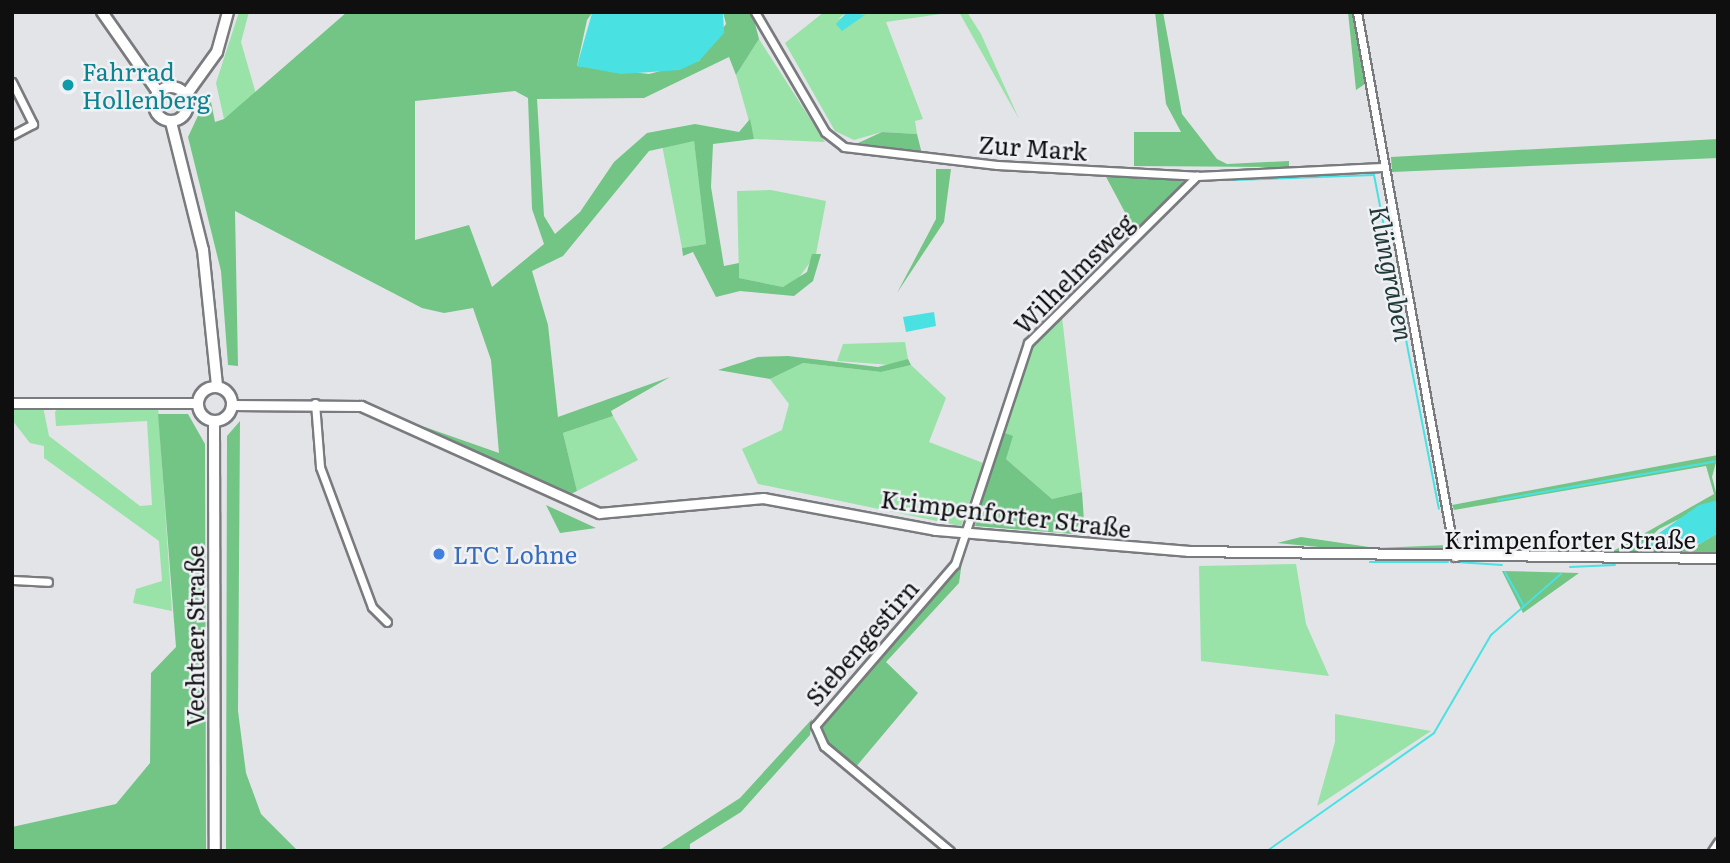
<!DOCTYPE html>
<meta charset="utf-8">
<style>
body{margin:0}
#map{position:relative;width:1730px;height:863px;overflow:hidden;background:#e2e4e7;font-family:Literata,serif}
div>[style]{position:absolute}
.green>*{inset:0;background:#99e2a8}
.forest>*{inset:0;background:#72c585}
.water>*{inset:0;background:#4ae1e2}
.stream>*{height:2px;margin:-1px;padding:0 1px;transform-origin:1px;border-radius:1px;background:#4ae1e2}
.roads{filter:drop-shadow(2px 0 #797b7e) drop-shadow(-2px 0 #797b7e) drop-shadow(0 2px #797b7e) drop-shadow(0 -2px #797b7e)}
.minor>*{height:7px;margin:-3.5px;padding:0 3.5px;transform-origin:3.5px;border-radius:3.5px;background:#fff}
.tertiary>*{height:9px;margin:-4.5px;padding:0 4.5px;transform-origin:4.5px;border-radius:4.5px;background:#fff}
.secondary>*{height:10px;margin:-5px;padding:0 5px;transform-origin:5px;border-radius:5px;background:#fff}
.secondary>.ring{margin:-5px;padding:0;box-sizing:content-box;background:none;border:10px solid #fff;border-radius:50%}
.dots>*{width:19px;height:19px;translate:-50% -50%;box-sizing:border-box;border:4px solid #eff1f4;border-radius:50%}
span{translate:-50% -50%;white-space:nowrap;text-align:center;line-height:1.15;-webkit-text-stroke:5px #eff1f4;paint-order:stroke}
.culture-label{font-size:24px;color:#0d838f}
.left{translate:0 -50%;text-align:left}
.street-label{font-size:24px;color:#0f0f10}
.shop-label{font-size:24px;color:#366cbe}
.water-label{font-size:26px;color:#203939;font-style:italic}
.frame{position:absolute;inset:0;border:14px solid #0f0f10;pointer-events:none}
</style>
<div id="map">
<div class="green">
<div style="clip-path:polygon(239px 12px,249px 12px,241px 42px,256px 94px,224px 119px,216px 83px)"></div>
<div style="clip-path:polygon(824px 12px,847px 12px,838px 19px,864px 12px,954px 12px,886px 22px,923px 119px,915px 121px,917px 134px,882px 132px,854px 140px,835px 131px,785px 43px)"></div>
<div style="clip-path:polygon(959px 12px,967px 12px,981px 34px,1019px 119px)"></div>
<div style="clip-path:polygon(759px 39px,825px 142px,754px 139px,736px 75px)"></div>
<div style="clip-path:polygon(694px 140px,706px 244px,682px 248px,662px 145px)"></div>
<div style="clip-path:polygon(771px 190px,826px 201px,816px 254px,795px 283px,783px 287px,739px 278px,737px 191px)"></div>
<div style="clip-path:polygon(1062px 317px,1082px 492px,1052px 499px,1006px 459px,1002px 432px,1028px 352px)"></div>
<div style="clip-path:polygon(905px 342px,908px 359px,891px 365px,837px 361px,843px 344px)"></div>
<div style="clip-path:polygon(803px 363px,881px 372px,911px 365px,946px 398px,929px 442px,983px 463px,961px 526px,758px 484px,742px 449px,782px 430px,789px 404px,770px 379px)"></div>
<div style="clip-path:polygon(12px 407px,43px 407px,49px 436px,140px 506px,152px 505px,147px 421px,56px 426px,55px 412px,59px 407px,158px 407px,172px 611px,133px 603px,136px 589px,162px 581px,159px 541px,44px 458px,44px 446px,30px 443px,12px 420px)"></div>
<div style="clip-path:polygon(613px 416px,638px 460px,577px 491px,563px 433px)"></div>
<div style="clip-path:polygon(1296px 564px,1306px 624px,1329px 676px,1201px 661px,1199px 566px)"></div>
<div style="clip-path:polygon(1335px 714px,1431px 731px,1317px 806px,1335px 742px)"></div>
</div>
<div class="forest">
<div style="clip-path:polygon(evenodd,347px 12px,617px 12px,592px 13px,587px 20px,577px 66px,649px 74px,699px 61px,726px 24px,723px 12px,752px 12px,759px 39px,736px 75px,729px 57px,644px 98px,537px 99px,544px 216px,555px 234px,580px 212px,614px 162px,647px 133px,695px 124px,739px 132px,750px 119px,754px 139px,713px 144px,711px 187px,724px 266px,739px 263px,739px 278px,783px 287px,807px 272px,812px 254px,821px 254px,813px 281px,794px 296px,740px 291px,716px 297px,693px 252px,683px 256px,682px 248px,706px 244px,694px 141px,649px 151px,563px 256px,532px 271px,548px 325px,558px 417px,670px 377px,611px 411px,613px 416px,563px 433px,577px 491px,565px 497px,422px 426px,499px 453px,491px 360px,473px 308px,444px 313px,422px 308px,235px 211px,238px 366px,228px 365px,221px 271px,188px 137px,203px 105px,211px 102px,215px 122px,224px 119px,347px 12px,515px 91px,528px 98px,532px 209px,544px 244px,492px 287px,469px 225px,415px 240px,415px 101px,515px 91px)"></div>
<div style="clip-path:polygon(1155px 12px,1163px 12px,1182px 114px,1217px 159px,1227px 164px,1289px 161px,1289px 167px,1134px 166px,1134px 132px,1181px 132px,1166px 104px)"></div>
<div style="clip-path:polygon(1348px 12px,1354px 12px,1365px 84px,1356px 90px)"></div>
<div style="clip-path:polygon(882px 132px,917px 134px,922px 154px,854px 145px)"></div>
<div style="clip-path:polygon(1718px 139px,1718px 158px,1392px 172px,1391px 157px)"></div>
<div style="clip-path:polygon(936px 169px,951px 169px,944px 222px,897px 293px,936px 219px)"></div>
<div style="clip-path:polygon(1105px 175px,1182px 178px,1184px 186px,1136px 233px)"></div>
<div style="clip-path:polygon(788px 356px,878px 367px,908px 359px,911px 365px,881px 372px,803px 363px,770px 379px,718px 370px,758px 357px)"></div>
<div style="clip-path:polygon(158px 414px,188px 414px,205px 444px,206px 851px,12px 851px,12px 827px,116px 804px,150px 763px,151px 673px,176px 647px)"></div>
<div style="clip-path:polygon(240px 421px,238px 711px,246px 773px,261px 814px,298px 851px,226px 851px,227px 436px)"></div>
<div style="clip-path:polygon(1002px 432px,1013px 436px,1006px 459px,1052px 499px,1082px 492px,1085px 535px,975px 526px)"></div>
<div style="clip-path:polygon(1718px 455px,1712px 477px,1718px 500px,1659px 529px,1641px 546px,1681px 539px,1696px 546px,1718px 533px,1718px 552px,1608px 554px,1714px 494px,1706px 466px,1454px 510px,1452px 505px)"></div>
<div style="clip-path:polygon(546px 505px,596px 528px,560px 533px)"></div>
<div style="clip-path:polygon(1301px 537px,1376px 548px,1449px 545px,1442px 551px,1361px 551px,1277px 543px)"></div>
<div style="clip-path:polygon(962px 561px,959px 583px,886px 662px,918px 693px,855px 768px,826px 744px,818px 726px)"></div>
<div style="clip-path:polygon(1502px 571px,1579px 573px,1523px 613px)"></div>
<div style="clip-path:polygon(812px 719px,810px 735px,741px 812px,690px 844px,690px 851px,658px 851px,740px 798px)"></div>
</div>
<div class="water">
<div style="clip-path:polygon(723px 12px,724px 33px,699px 61px,680px 70px,621px 74px,577px 66px,592px 13px)"></div>
<div style="clip-path:polygon(847px 12px,865px 15px,842px 31px,836px 24px)"></div>
<div style="clip-path:polygon(934px 312px,936px 326px,906px 332px,903px 317px)"></div>
<div style="clip-path:polygon(1718px 500px,1718px 533px,1700px 544px,1681px 539px,1638px 548px,1699px 505px)"></div>
</div>
<div class="stream">
<div style="left:1233px;top:180px;width:141px;rotate:-2deg"></div>
<div style="left:1374px;top:175px;width:340px;rotate:79deg"></div>
<div style="left:1498px;top:500px;width:223px;rotate:-10.1deg"></div>
<div style="left:1370px;top:562px;width:78px"></div>
<div style="left:1457px;top:562px;width:45px;rotate:3.8deg"></div>
<div style="left:1570px;top:567px;width:45px;rotate:-2.5deg"></div>
<div style="left:1505px;top:572px;width:37px;rotate:61deg"></div>
<div style="left:1267px;top:851px;width:204px;rotate:-35.2deg"></div>
<div style="left:1434px;top:733px;width:113px;rotate:-59.8deg"></div>
<div style="left:1491px;top:635px;width:93px;rotate:-41.1deg"></div>
</div>
<div class="roads">
<div class="minor">
<div style="left:755px;top:12px;width:139px;rotate:59.7deg"></div>
<div style="left:825px;top:132px;width:24px;rotate:38deg"></div>
<div style="left:844px;top:147px;width:154px;rotate:6.7deg"></div>
<div style="left:997px;top:165px;width:200px;rotate:3.1deg"></div>
<div style="left:1197px;top:176px;width:186px;rotate:-2.8deg"></div>
<div style="left:1357px;top:12px;width:554px;rotate:79.81deg"></div>
<div style="left:12px;top:82px;width:47px;rotate:63.4deg"></div>
<div style="left:33px;top:124px;width:24px;rotate:152deg"></div>
<div style="left:315px;top:403px;width:64px;rotate:85.5deg"></div>
<div style="left:320px;top:467px;width:149px;rotate:69.6deg"></div>
<div style="left:372px;top:607px;width:21px;rotate:45deg"></div>
<div style="left:12px;top:580px;width:36px;rotate:3deg"></div>
<div style="left:950px;top:851px;width:164px;rotate:-140.2deg"></div>
<div style="left:824px;top:746px;width:22px;rotate:-114deg"></div>
<div style="left:815px;top:726px;width:214px;rotate:-49.2deg"></div>
<div style="left:955px;top:564px;width:233px;rotate:-71.7deg"></div>
<div style="left:1028px;top:343px;width:238px;rotate:-44.7deg"></div>
<div style="left:1712px;top:851px;width:11px;rotate:-56deg"></div>
</div>
<div class="tertiary">
<div style="left:12px;top:403px;width:186px"></div>
<div style="left:232px;top:405px;width:129px;rotate:0.4deg"></div>
<div style="left:361px;top:406px;width:261px;rotate:24.2deg"></div>
<div style="left:599px;top:513px;width:165px;rotate:-5.2deg"></div>
<div style="left:763px;top:498px;width:175px;rotate:10.5deg"></div>
<div style="left:935px;top:530px;width:254px;rotate:4.7deg"></div>
<div style="left:1188px;top:551px;width:530px;rotate:0.76deg"></div>
</div>
<div class="secondary">
<div style="left:102px;top:12px;width:98px;rotate:55deg"></div>
<div class="ring" style="left:154px;top:87px;width:24px;height:24px"></div>
<div style="left:186px;top:95px;width:53px;rotate:-54.2deg"></div>
<div style="left:217px;top:52px;width:41px;rotate:-74.6deg"></div>
<div style="left:171px;top:122px;width:132px;rotate:76deg"></div>
<div style="left:203px;top:250px;width:137px;rotate:84.1deg"></div>
<div class="ring" style="left:198px;top:387px;width:24px;height:24px"></div>
<div style="left:214px;top:421px;width:430px;rotate:89.9deg"></div>
</div>
</div>
<div class="dots">
<div style="left:68px;top:85px;background:#0f9aa8"></div>
<div style="left:439px;top:554px;background:#3f7fe0"></div>
</div>
<div class="culture-label">
<span class="left" style="left:82px;top:85px">Fahrrad<br>Hollenberg</span>
</div>
<div class="street-label">
<span style="left:1033px;top:147px;rotate:4deg">Zur Mark</span>
<span style="left:1073px;top:273px;rotate:-45deg">Wilhelmsweg</span>
<span style="left:1006px;top:513px;rotate:7deg">Krimpenforter Straße</span>
<span style="left:1570px;top:539px">Krimpenforter Straße</span>
<span style="left:194px;top:636px;rotate:-90deg">Vechtaer Straße</span>
<span style="left:861px;top:642px;rotate:-49deg">Siebengestirn</span>
</div>
<div class="shop-label">
<span class="left" style="left:453px;top:554px">LTC Lohne</span>
</div>
<div class="water-label">
<span style="left:1393px;top:273px;rotate:79deg">Klüngraben</span>
</div>
<div class="frame"></div>
</div>
